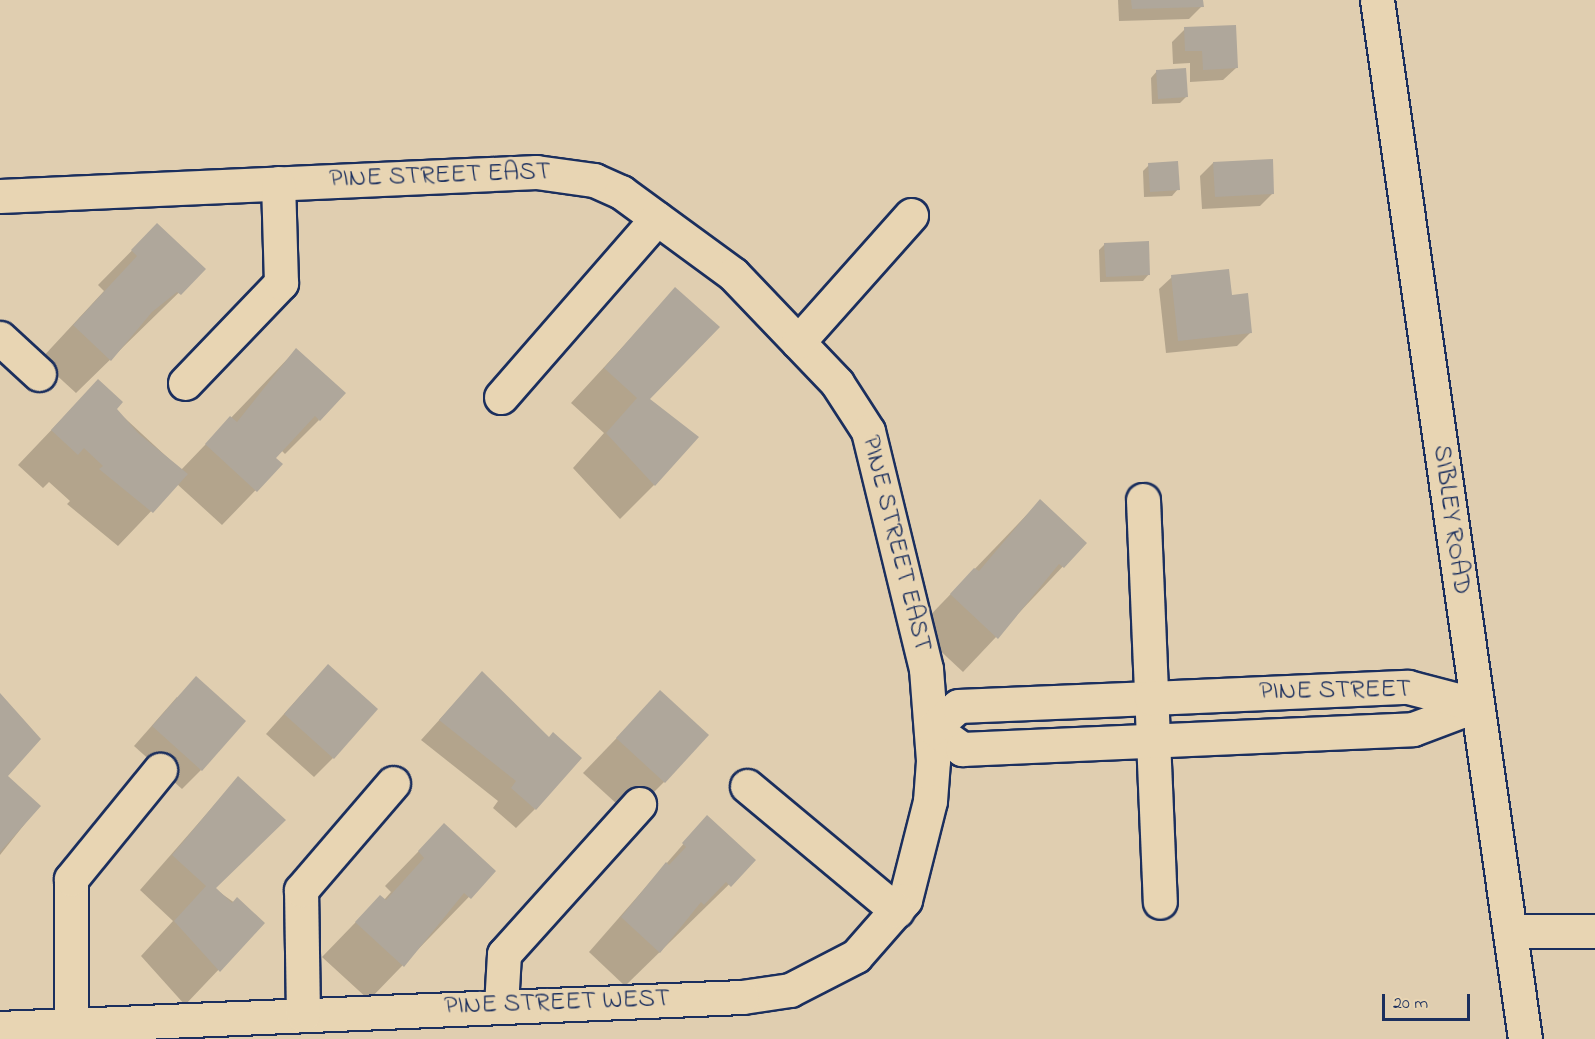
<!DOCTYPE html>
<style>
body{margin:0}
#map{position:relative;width:1595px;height:1039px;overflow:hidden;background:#e0ceb0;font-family:"Indie Flower",sans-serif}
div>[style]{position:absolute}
.shadow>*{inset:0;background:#0003}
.building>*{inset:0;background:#afa79b}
.roads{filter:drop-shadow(2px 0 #1b2f5e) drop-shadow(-2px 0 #1b2f5e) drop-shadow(0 2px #1b2f5e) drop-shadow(0 -2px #1b2f5e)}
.minor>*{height:33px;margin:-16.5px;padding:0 16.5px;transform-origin:16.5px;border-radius:16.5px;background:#e8d5b3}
.major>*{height:33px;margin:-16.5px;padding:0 16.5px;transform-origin:16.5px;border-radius:16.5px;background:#e8d5b3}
span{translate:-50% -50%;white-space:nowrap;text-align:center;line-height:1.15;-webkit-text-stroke:5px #e8d5b3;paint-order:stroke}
.street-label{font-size:26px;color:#1b2f5e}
.scale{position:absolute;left:1382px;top:994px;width:88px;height:27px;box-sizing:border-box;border:3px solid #1b2f5e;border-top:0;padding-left:8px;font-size:18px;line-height:21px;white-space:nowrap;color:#1b2f5e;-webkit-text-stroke:4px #e8d5b3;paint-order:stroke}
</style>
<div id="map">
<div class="shadow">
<div style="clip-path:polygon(1118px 0,1202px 0,1202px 6px,1189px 19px,1119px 21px)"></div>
<div style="clip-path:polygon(1185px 29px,1236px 68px,1223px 80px,1190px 82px,1190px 63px,1173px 64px,1172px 42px)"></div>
<div style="clip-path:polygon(1157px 71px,1186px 97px,1180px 103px,1152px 104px,1151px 78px)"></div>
<div style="clip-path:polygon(1213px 163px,1273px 193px,1260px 206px,1202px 209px,1200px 176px)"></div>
<div style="clip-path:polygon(1149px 165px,1178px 189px,1172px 196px,1144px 197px,1143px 171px)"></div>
<div style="clip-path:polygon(157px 225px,203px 269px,76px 393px,40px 360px,104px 291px,98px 285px)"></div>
<div style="clip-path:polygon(1105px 244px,1149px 274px,1143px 281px,1100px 282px,1099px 250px)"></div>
<div style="clip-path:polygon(1172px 277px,1230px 296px,1250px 333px,1237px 346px,1166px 353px,1159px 289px)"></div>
<div style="clip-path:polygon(676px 289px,648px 399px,654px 485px,620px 519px,573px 468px,604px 433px,571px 403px)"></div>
<div style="clip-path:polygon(296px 350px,319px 420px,285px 454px,281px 450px,274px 458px,281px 464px,222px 525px,177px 484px,118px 546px,67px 504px,70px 501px,49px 482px,43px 488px,18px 465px,98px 381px,115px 409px,181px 470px)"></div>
<div style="clip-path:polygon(1040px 501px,1085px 543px,963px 672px,917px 629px)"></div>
<div style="clip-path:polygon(482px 673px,535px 809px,516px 828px,493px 808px,498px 801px,421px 740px)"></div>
<div style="clip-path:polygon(309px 686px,333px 758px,314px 777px,266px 734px)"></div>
<div style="clip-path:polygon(660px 693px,664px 782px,630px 816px,583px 773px)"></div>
<div style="clip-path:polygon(0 696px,6px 776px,39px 806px,0 855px)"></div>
<div style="clip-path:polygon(177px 697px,201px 770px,182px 789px,134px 746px)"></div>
<div style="clip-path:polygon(238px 778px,215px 889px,263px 923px,185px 1005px,141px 956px,173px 921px,140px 890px)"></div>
<div style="clip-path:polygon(707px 817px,754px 860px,625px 986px,589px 952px)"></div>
<div style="clip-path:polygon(444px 825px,494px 871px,369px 1000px,322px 957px,380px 897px,384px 900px,391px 892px,385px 886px)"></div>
</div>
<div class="building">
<div style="clip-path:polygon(1131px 0,1203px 0,1204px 7px,1132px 9px)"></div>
<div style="clip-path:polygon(1236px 25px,1238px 68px,1203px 70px,1202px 51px,1185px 51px,1184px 27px)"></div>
<div style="clip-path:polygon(1186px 68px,1188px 97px,1158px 99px,1156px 70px)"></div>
<div style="clip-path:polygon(1273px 159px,1274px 194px,1215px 197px,1213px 162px)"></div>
<div style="clip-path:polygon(1178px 161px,1180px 190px,1150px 192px,1148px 163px)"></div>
<div style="clip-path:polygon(157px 223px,206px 269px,181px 295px,177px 292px,152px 312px,111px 361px,73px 325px,137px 256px,131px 250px)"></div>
<div style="clip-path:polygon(1149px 241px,1150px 275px,1106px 277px,1104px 243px)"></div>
<div style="clip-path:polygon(1229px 269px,1232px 295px,1248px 293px,1252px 333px,1178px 341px,1171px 275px)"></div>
<div style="clip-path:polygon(675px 287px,720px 327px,650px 399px,699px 437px,655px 486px,606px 433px,637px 398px,604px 368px)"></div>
<div style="clip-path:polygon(296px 348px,346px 393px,320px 421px,315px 416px,276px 458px,283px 464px,257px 492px,205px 444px,230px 416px,237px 422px)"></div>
<div style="clip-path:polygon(98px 379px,123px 402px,117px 409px,138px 433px,188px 474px,153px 513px,99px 469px,103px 466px,84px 448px,78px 455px,51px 430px)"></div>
<div style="clip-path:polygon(1040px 499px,1087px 543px,1064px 568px,1059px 564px,998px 639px,950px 594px,974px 568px,979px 571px)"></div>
<div style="clip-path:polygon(328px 664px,378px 709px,334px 759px,284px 714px)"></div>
<div style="clip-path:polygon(482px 671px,549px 737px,553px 732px,582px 758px,536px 810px,511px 788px,516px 781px,439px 720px)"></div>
<div style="clip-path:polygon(196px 676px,246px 721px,202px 771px,152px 726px)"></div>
<div style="clip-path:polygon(660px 690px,709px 735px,665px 783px,616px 738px)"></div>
<div style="clip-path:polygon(0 693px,41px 739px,8px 776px,41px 806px,0 852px)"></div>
<div style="clip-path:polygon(238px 776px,286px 820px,216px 888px,232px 903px,237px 897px,265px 923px,220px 972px,174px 921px,206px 886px,172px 855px)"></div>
<div style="clip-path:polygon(707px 815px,756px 860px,731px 887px,726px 882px,704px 905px,701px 902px,660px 953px,621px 917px,666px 862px,669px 865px,686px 847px,682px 843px)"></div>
<div style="clip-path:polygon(444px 823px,496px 871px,471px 899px,464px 893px,404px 967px,355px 922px,380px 895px,386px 900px,424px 858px,418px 851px)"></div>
</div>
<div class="roads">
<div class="minor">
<div style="left:0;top:196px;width:537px;rotate:-2.56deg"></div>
<div style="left:536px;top:172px;width:59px;rotate:7.9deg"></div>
<div style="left:594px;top:180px;width:30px;rotate:24deg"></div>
<div style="left:621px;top:192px;width:139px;rotate:36.2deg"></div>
<div style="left:733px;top:274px;width:151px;rotate:46.3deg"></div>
<div style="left:837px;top:383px;width:57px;rotate:57.1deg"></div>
<div style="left:868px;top:431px;width:245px;rotate:76.3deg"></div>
<div style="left:926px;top:669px;width:92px;rotate:85.6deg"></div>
<div style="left:933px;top:761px;width:40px;rotate:94.3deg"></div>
<div style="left:930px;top:801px;width:102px;rotate:104.2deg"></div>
<div style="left:905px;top:900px;width:74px;rotate:131.2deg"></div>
<div style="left:856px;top:956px;width:74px;rotate:152.7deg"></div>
<div style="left:790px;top:990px;width:49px;rotate:171.7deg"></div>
<div style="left:742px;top:997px;width:743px;rotate:177.61deg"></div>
<div style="left:0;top:338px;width:53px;rotate:42.7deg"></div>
<div style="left:798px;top:342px;width:170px;rotate:-48.3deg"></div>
<div style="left:185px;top:383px;width:139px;rotate:-46.2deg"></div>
<div style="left:281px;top:283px;width:100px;rotate:-91.7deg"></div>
<div style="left:501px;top:397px;width:237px;rotate:-48.9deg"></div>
<div style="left:1143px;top:500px;width:402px;rotate:87.6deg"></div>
<div style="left:933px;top:728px;width:36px;rotate:36deg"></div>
<div style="left:962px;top:749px;width:451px;rotate:-2.5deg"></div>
<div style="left:1413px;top:729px;width:68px;rotate:-20.6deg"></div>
<div style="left:933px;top:728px;width:33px;rotate:-41deg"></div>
<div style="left:958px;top:706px;width:193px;rotate:-2.4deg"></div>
<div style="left:1151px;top:698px;width:257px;rotate:-2.5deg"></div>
<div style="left:1408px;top:687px;width:71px;rotate:14.6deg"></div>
<div style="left:747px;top:786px;width:195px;rotate:39.8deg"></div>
<div style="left:1510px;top:931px;width:85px"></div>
<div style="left:501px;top:1006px;width:52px;rotate:-86.7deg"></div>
<div style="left:504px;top:954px;width:202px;rotate:-48deg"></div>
<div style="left:303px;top:1015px;width:125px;rotate:-90.9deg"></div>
<div style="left:301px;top:890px;width:141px;rotate:-49.3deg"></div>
<div style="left:71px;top:1025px;width:146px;rotate:-90deg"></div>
<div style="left:71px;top:879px;width:141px;rotate:-50.8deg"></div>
</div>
<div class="major">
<div style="left:1377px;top:0;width:1049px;rotate:81.89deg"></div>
</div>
</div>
<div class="street-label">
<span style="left:440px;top:177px;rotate:-2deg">PINE STREET EAST</span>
<span style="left:1450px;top:520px;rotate:82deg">SIBLEY ROAD</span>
<span style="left:895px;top:544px;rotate:76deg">PINE STREET EAST</span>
<span style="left:1335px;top:692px;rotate:-1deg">PINE STREET</span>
<span style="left:557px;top:1004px;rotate:-2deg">PINE STREET WEST</span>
</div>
<div class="scale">20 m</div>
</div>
